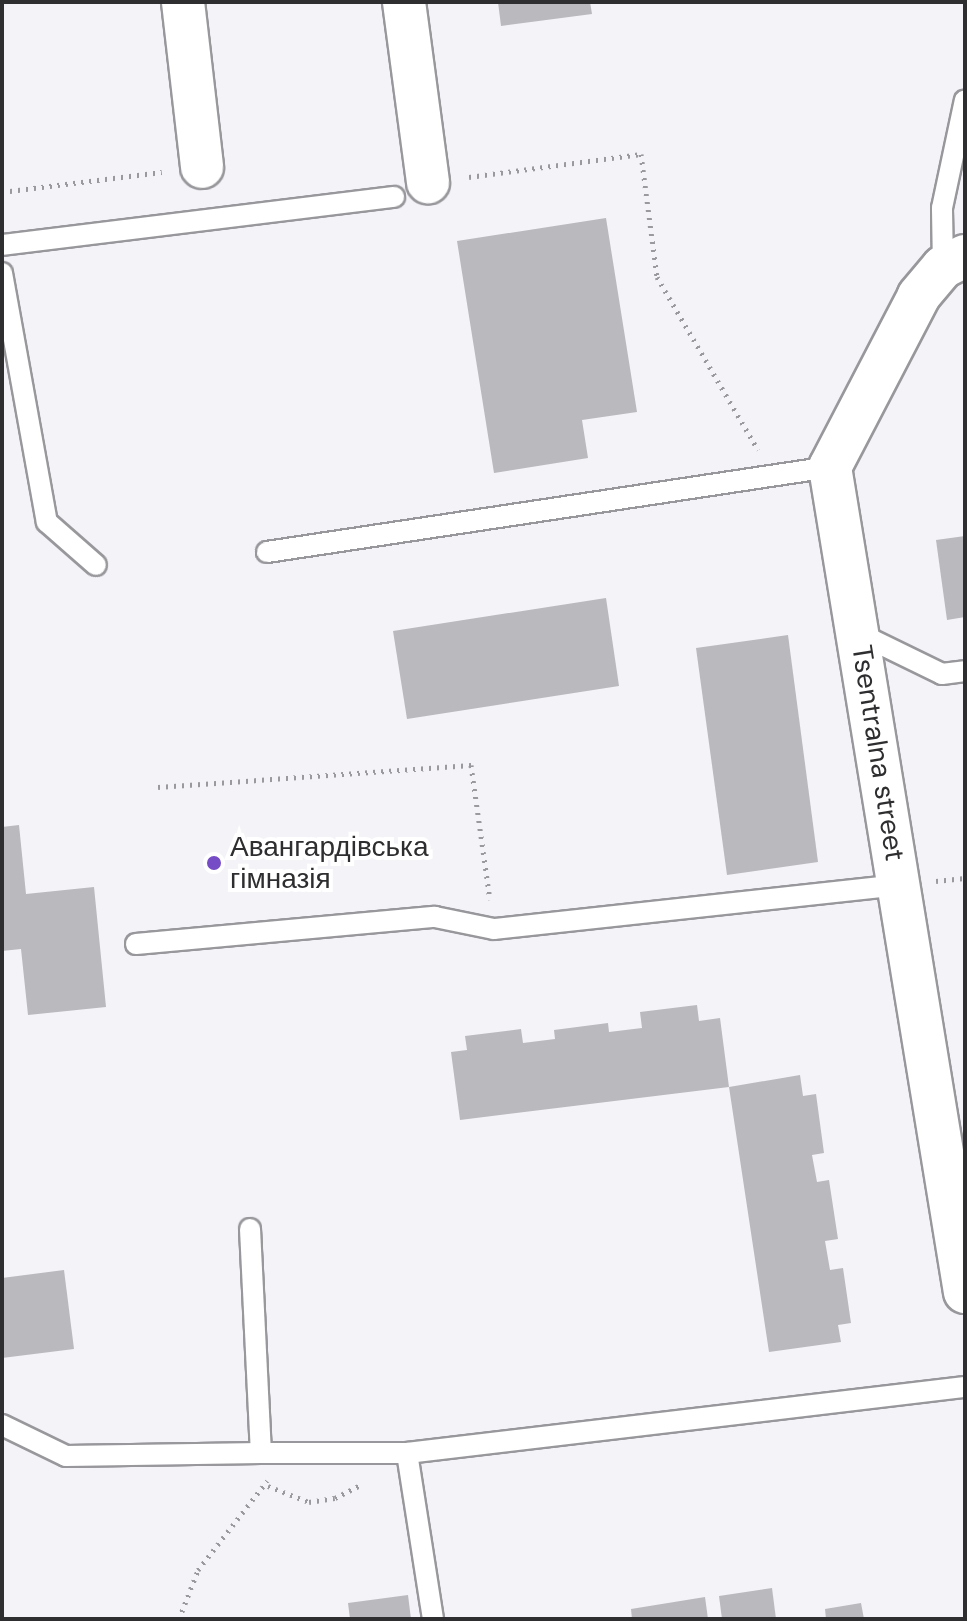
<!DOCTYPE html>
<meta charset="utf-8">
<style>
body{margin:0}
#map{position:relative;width:967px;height:1621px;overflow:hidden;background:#f4f3f8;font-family:"DM Sans",sans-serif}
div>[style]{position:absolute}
.building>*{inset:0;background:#bab9be}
.path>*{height:5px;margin-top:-2.5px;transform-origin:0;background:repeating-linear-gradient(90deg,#9a999d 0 2px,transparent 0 8px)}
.roads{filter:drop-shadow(2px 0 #98989c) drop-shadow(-2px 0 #98989c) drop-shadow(0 2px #98989c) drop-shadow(0 -2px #98989c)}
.service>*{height:20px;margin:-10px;padding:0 10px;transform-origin:10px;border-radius:10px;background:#fff}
.minor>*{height:42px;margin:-21px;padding:0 21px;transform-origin:21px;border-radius:21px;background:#fff}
.dots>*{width:22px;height:22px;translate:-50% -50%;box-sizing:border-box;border:4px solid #fff;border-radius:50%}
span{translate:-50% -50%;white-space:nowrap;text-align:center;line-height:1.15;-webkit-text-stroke:8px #fff;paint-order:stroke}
.street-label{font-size:28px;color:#2e2d2f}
.poi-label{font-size:28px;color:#2e2d2f}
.left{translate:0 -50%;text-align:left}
.frame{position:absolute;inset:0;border:4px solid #2e2d2f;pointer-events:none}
</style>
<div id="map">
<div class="building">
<div style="clip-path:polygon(498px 2px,590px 2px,592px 14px,501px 26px)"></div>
<div style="clip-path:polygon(606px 218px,637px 412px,582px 420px,588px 458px,494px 473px,457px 241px)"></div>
<div style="clip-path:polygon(965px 536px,965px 617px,947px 620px,936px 540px)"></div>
<div style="clip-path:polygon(606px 598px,619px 686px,407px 719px,393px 631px)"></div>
<div style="clip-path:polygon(788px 635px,818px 862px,727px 875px,696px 648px)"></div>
<div style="clip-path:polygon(19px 825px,26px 894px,94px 887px,106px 1007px,28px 1015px,21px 949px,2px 951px,2px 827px)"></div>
<div style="clip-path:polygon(697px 1005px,699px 1021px,720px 1018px,729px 1087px,460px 1120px,451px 1052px,467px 1050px,465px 1036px,521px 1029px,523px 1043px,555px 1039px,554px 1030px,608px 1023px,609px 1032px,642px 1028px,640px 1012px)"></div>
<div style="clip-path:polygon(800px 1075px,803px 1096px,816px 1094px,824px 1153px,812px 1155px,817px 1182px,829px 1180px,838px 1239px,825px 1241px,830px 1270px,843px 1268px,851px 1323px,838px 1325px,841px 1342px,769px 1352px,729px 1087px)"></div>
<div style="clip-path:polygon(64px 1270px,74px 1349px,2px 1358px,2px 1278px)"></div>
<div style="clip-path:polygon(772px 1588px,776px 1619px,722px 1619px,719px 1596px)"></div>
<div style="clip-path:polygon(408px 1595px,411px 1619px,350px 1619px,348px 1603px)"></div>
<div style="clip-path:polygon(705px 1597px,708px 1619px,632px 1619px,631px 1609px)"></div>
<div style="clip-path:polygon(861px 1603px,864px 1619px,826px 1619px,825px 1609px)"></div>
</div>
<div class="path">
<div style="left:469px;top:177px;width:174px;rotate:-7.6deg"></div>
<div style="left:641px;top:154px;width:124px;rotate:82.6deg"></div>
<div style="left:657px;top:277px;width:200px;rotate:59.7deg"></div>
<div style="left:2px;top:192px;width:161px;rotate:-7.1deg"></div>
<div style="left:158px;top:787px;width:314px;rotate:-4deg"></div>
<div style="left:471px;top:765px;width:136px;rotate:82deg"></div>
<div style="left:936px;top:881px;width:29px;rotate:-6deg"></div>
<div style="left:268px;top:1486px;width:44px;rotate:21.3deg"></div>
<div style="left:309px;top:1502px;width:26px;rotate:-9deg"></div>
<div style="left:335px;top:1498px;width:28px;rotate:-27deg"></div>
<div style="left:179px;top:1619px;width:53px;rotate:-68.8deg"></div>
<div style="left:198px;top:1570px;width:113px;rotate:-52.2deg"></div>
</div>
<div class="roads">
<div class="service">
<div style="left:2px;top:245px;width:395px;rotate:-7deg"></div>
<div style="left:943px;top:267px;width:59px;rotate:-91deg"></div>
<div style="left:942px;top:208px;width:110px;rotate:-78deg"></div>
<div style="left:2px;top:273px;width:253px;rotate:79.8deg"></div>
<div style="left:47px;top:522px;width:65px;rotate:41.3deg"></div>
<div style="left:267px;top:552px;width:569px;rotate:-8.59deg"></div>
<div style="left:858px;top:633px;width:93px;rotate:26deg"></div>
<div style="left:942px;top:674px;width:23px;rotate:-7deg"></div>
<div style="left:136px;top:944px;width:300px;rotate:-5.2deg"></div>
<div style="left:435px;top:917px;width:60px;rotate:11.5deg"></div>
<div style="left:494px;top:929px;width:407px;rotate:-6.2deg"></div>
<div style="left:250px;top:1229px;width:224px;rotate:87.2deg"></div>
<div style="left:261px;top:1453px;width:146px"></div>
<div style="left:407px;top:1453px;width:562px;rotate:-6.75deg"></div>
<div style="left:2px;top:1425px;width:71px;rotate:25.8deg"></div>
<div style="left:66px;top:1456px;width:195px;rotate:-0.9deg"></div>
<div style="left:407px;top:1453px;width:168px;rotate:81.1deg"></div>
</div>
<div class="minor">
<div style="left:183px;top:2px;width:166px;rotate:83.4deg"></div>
<div style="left:404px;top:2px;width:182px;rotate:82.4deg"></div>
<div style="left:965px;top:256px;width:25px;rotate:153deg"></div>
<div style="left:943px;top:267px;width:38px;rotate:130deg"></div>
<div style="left:919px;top:296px;width:193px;rotate:117.5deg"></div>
<div style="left:830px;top:467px;width:836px;rotate:80.71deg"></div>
</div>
</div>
<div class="dots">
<div style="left:214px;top:863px;background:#754cc5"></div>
</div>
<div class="street-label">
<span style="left:878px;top:753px;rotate:81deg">Tsentralna street</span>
</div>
<div class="poi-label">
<span class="left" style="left:230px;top:863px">Авангардівська<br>гімназія</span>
</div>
<div class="frame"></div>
</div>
